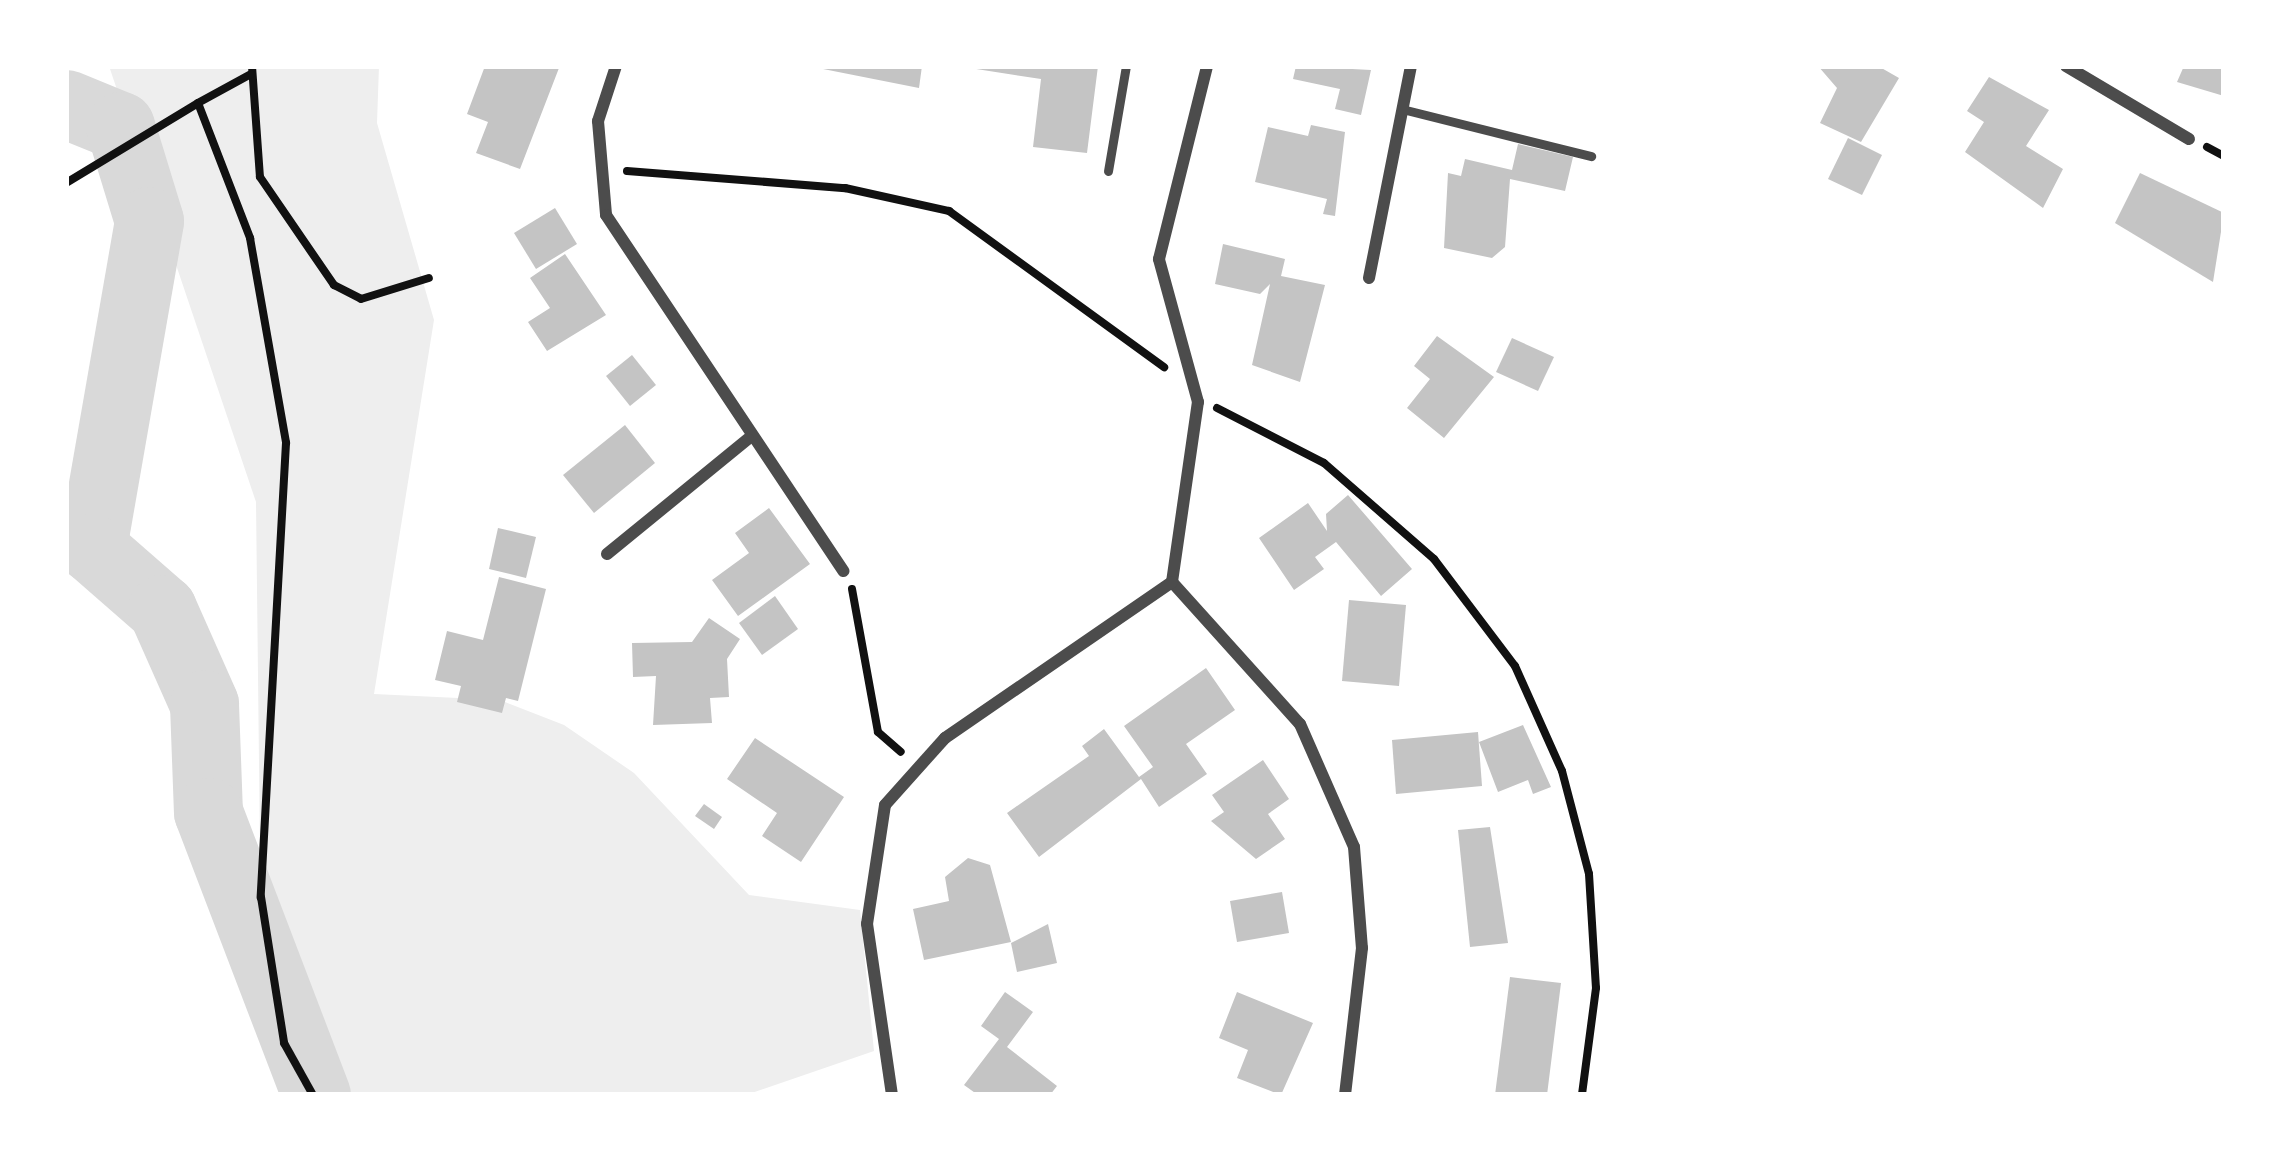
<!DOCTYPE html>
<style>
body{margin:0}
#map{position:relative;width:2290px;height:1161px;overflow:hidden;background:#fff;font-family:Barlow,sans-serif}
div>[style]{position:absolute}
.green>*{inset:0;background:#eee}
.river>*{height:69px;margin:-34.5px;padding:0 34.5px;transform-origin:34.5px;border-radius:34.5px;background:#d9d9d9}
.building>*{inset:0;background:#c4c4c4}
.path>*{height:8px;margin:-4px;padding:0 4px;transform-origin:4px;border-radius:4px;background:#111}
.service>*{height:9px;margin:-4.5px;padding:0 4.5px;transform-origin:4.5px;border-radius:4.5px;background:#4c4c4c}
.minor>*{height:12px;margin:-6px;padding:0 6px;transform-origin:6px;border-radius:6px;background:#4c4c4c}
span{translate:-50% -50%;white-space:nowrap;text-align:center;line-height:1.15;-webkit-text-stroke:9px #fff;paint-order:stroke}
.frame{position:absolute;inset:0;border:69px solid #fff;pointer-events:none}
</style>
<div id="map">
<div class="green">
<div style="clip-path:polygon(109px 66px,379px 66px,377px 123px,434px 320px,374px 694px,500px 700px,564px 725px,634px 773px,749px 895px,860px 910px,874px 1051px,746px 1095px,316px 1095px,282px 1019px,260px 850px,256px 502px)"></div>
</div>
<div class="river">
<div style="left:66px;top:104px;width:58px;rotate:22.2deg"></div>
<div style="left:120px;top:126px;width:99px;rotate:73deg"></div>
<div style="left:149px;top:221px;width:332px;rotate:99.9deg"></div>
<div style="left:92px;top:548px;width:93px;rotate:41.1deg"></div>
<div style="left:162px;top:609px;width:104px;rotate:66.1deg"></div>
<div style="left:204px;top:704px;width:108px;rotate:87.9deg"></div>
<div style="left:208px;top:812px;width:303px;rotate:69.1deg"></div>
</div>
<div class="building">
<div style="clip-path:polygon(485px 66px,559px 68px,520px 169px,476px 153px,488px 122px,467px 114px)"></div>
<div style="clip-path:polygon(808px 66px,922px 66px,919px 88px)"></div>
<div style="clip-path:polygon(957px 66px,1098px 66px,1087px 153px,1033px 147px,1041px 79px)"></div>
<div style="clip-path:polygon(1296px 66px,1371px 70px,1361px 115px,1335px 109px,1340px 89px,1293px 79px)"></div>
<div style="clip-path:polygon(1818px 66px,1878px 66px,1899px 78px,1861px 142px,1820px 123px,1837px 88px)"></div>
<div style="clip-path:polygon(2184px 66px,2224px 66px,2224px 96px,2177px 82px)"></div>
<div style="clip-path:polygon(1989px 77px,2049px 110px,2026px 146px,2063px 169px,2043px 208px,1965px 152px,1984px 122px,1967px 111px)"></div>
<div style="clip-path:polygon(1311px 125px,1345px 132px,1335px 216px,1323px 214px,1327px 199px,1255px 182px,1268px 127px,1308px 136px)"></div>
<div style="clip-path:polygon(1848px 138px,1882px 155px,1862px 195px,1828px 179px)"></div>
<div style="clip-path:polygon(1518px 144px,1573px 157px,1565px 191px,1510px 179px,1505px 247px,1492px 258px,1444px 248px,1448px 173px,1461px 176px,1465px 159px,1512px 170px)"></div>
<div style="clip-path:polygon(2140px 173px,2224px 213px,2213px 282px,2115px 223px)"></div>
<div style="clip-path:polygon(555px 208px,577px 244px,536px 269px,514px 233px)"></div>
<div style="clip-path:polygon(1223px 244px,1285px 259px,1281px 276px,1325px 285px,1300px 382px,1252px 365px,1270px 284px,1260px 294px,1215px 284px)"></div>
<div style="clip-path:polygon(565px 254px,606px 315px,547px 351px,528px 322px,550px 308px,530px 278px)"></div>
<div style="clip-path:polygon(1437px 336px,1494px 377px,1444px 438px,1407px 408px,1430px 379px,1414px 366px)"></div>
<div style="clip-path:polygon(1512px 338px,1554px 357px,1538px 391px,1496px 372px)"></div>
<div style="clip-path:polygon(632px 355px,656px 385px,630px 406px,606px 376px)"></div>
<div style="clip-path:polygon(625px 425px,655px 463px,594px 513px,563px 475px)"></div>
<div style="clip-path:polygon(1348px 495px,1412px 569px,1381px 596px,1336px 542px,1315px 557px,1324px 569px,1294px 590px,1259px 538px,1308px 503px,1327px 531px,1326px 514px)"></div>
<div style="clip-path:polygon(769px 508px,810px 564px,738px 616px,712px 580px,749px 553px,735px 533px)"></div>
<div style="clip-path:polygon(498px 528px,536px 537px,526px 578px,489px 569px)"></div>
<div style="clip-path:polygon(499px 577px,546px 589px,518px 701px,506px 698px,502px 713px,457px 702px,461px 686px,435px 680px,447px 631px,483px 640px)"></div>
<div style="clip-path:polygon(775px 596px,798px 629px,762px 655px,739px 623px)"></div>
<div style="clip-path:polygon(1349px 600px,1406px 605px,1399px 686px,1342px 681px)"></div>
<div style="clip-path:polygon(709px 618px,740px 639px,727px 659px,729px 697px,710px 698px,712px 723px,653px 725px,656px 676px,633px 677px,632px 643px,692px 642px)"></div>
<div style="clip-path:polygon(1206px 668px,1235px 710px,1186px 744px,1207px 774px,1159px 807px,1141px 779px,1039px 857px,1007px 813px,1089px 756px,1082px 746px,1104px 729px,1139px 777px,1153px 767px,1124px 726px)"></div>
<div style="clip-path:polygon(1523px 725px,1551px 787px,1533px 794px,1528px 780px,1498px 792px,1479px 742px)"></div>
<div style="clip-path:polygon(1478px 732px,1482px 786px,1396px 794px,1392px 740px)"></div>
<div style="clip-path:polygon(755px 738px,844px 797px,801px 862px,762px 836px,777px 813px,727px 779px)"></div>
<div style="clip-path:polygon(1263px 760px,1289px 799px,1268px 814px,1285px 839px,1256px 859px,1211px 821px,1224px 812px,1212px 795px)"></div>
<div style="clip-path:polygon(704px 804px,722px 817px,714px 829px,695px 816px)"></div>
<div style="clip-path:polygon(1490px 827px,1508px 943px,1470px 947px,1458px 830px)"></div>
<div style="clip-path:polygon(968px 858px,990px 865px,1011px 942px,924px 960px,913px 909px,949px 901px,945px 877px)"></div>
<div style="clip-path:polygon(1282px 892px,1289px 933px,1237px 942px,1230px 901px)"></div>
<div style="clip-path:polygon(1048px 924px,1057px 963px,1017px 972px,1011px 943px)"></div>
<div style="clip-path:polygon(1510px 977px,1561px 983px,1547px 1095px,1495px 1095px)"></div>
<div style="clip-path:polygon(1005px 992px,1033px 1012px,1007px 1047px,1057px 1086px,1050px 1095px,978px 1095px,964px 1085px,999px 1039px,981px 1026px)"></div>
<div style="clip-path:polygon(1237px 992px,1313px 1023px,1281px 1095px,1237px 1078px,1248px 1050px,1219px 1038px)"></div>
</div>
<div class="path">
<div style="left:252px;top:66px;width:111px;rotate:85.9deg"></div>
<div style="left:260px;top:177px;width:131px;rotate:55.6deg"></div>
<div style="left:334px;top:285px;width:30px;rotate:27deg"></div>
<div style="left:361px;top:299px;width:71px;rotate:-17.2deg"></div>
<div style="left:251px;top:74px;width:60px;rotate:151.3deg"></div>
<div style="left:198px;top:103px;width:145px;rotate:68.9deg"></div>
<div style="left:250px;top:238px;width:208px;rotate:80deg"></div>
<div style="left:286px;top:443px;width:455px;rotate:93.2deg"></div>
<div style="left:261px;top:897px;width:148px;rotate:81deg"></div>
<div style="left:284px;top:1043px;width:60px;rotate:60.9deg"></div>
<div style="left:2207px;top:147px;width:19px;rotate:28deg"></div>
<div style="left:627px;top:171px;width:219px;rotate:4.5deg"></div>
<div style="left:845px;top:188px;width:107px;rotate:12.5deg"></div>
<div style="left:949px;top:211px;width:266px;rotate:36deg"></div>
<div style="left:66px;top:183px;width:154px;rotate:-31.2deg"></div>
<div style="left:1217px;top:408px;width:120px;rotate:27.2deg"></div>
<div style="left:1324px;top:463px;width:146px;rotate:41.1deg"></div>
<div style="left:1434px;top:559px;width:134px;rotate:52.9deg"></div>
<div style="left:1515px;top:666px;width:115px;rotate:65.9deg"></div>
<div style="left:1562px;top:771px;width:106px;rotate:75.3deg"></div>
<div style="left:1589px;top:874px;width:114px;rotate:86.5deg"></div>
<div style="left:1596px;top:988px;width:108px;rotate:97.5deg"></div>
<div style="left:852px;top:589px;width:145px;rotate:79.7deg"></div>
<div style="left:878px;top:732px;width:30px;rotate:41deg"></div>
</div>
<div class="service">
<div style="left:1402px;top:109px;width:195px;rotate:14deg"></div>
<div style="left:1108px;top:171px;width:107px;rotate:-80.3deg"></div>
</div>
<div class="minor">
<div style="left:616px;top:66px;width:58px;rotate:108.1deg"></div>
<div style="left:598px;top:121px;width:94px;rotate:85.1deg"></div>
<div style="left:606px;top:215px;width:428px;rotate:56.3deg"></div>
<div style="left:2066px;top:66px;width:143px;rotate:30.7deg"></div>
<div style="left:1369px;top:278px;width:216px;rotate:-78.8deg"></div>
<div style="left:607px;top:554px;width:182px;rotate:-39.2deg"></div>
<div style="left:1172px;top:582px;width:191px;rotate:48deg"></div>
<div style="left:1300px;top:724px;width:134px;rotate:66.3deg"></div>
<div style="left:1354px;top:847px;width:101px;rotate:85.5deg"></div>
<div style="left:1362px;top:948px;width:148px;rotate:96.6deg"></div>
<div style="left:1172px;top:582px;width:182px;rotate:-81.8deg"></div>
<div style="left:1198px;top:402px;width:148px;rotate:-105.3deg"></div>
<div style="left:1159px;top:259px;width:199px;rotate:-76deg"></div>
<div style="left:892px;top:1095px;width:173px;rotate:-98.3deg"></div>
<div style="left:867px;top:924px;width:120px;rotate:-81.4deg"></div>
<div style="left:885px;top:805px;width:90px;rotate:-48.2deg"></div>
<div style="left:945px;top:738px;width:275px;rotate:-34.5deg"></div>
</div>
<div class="frame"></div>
</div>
